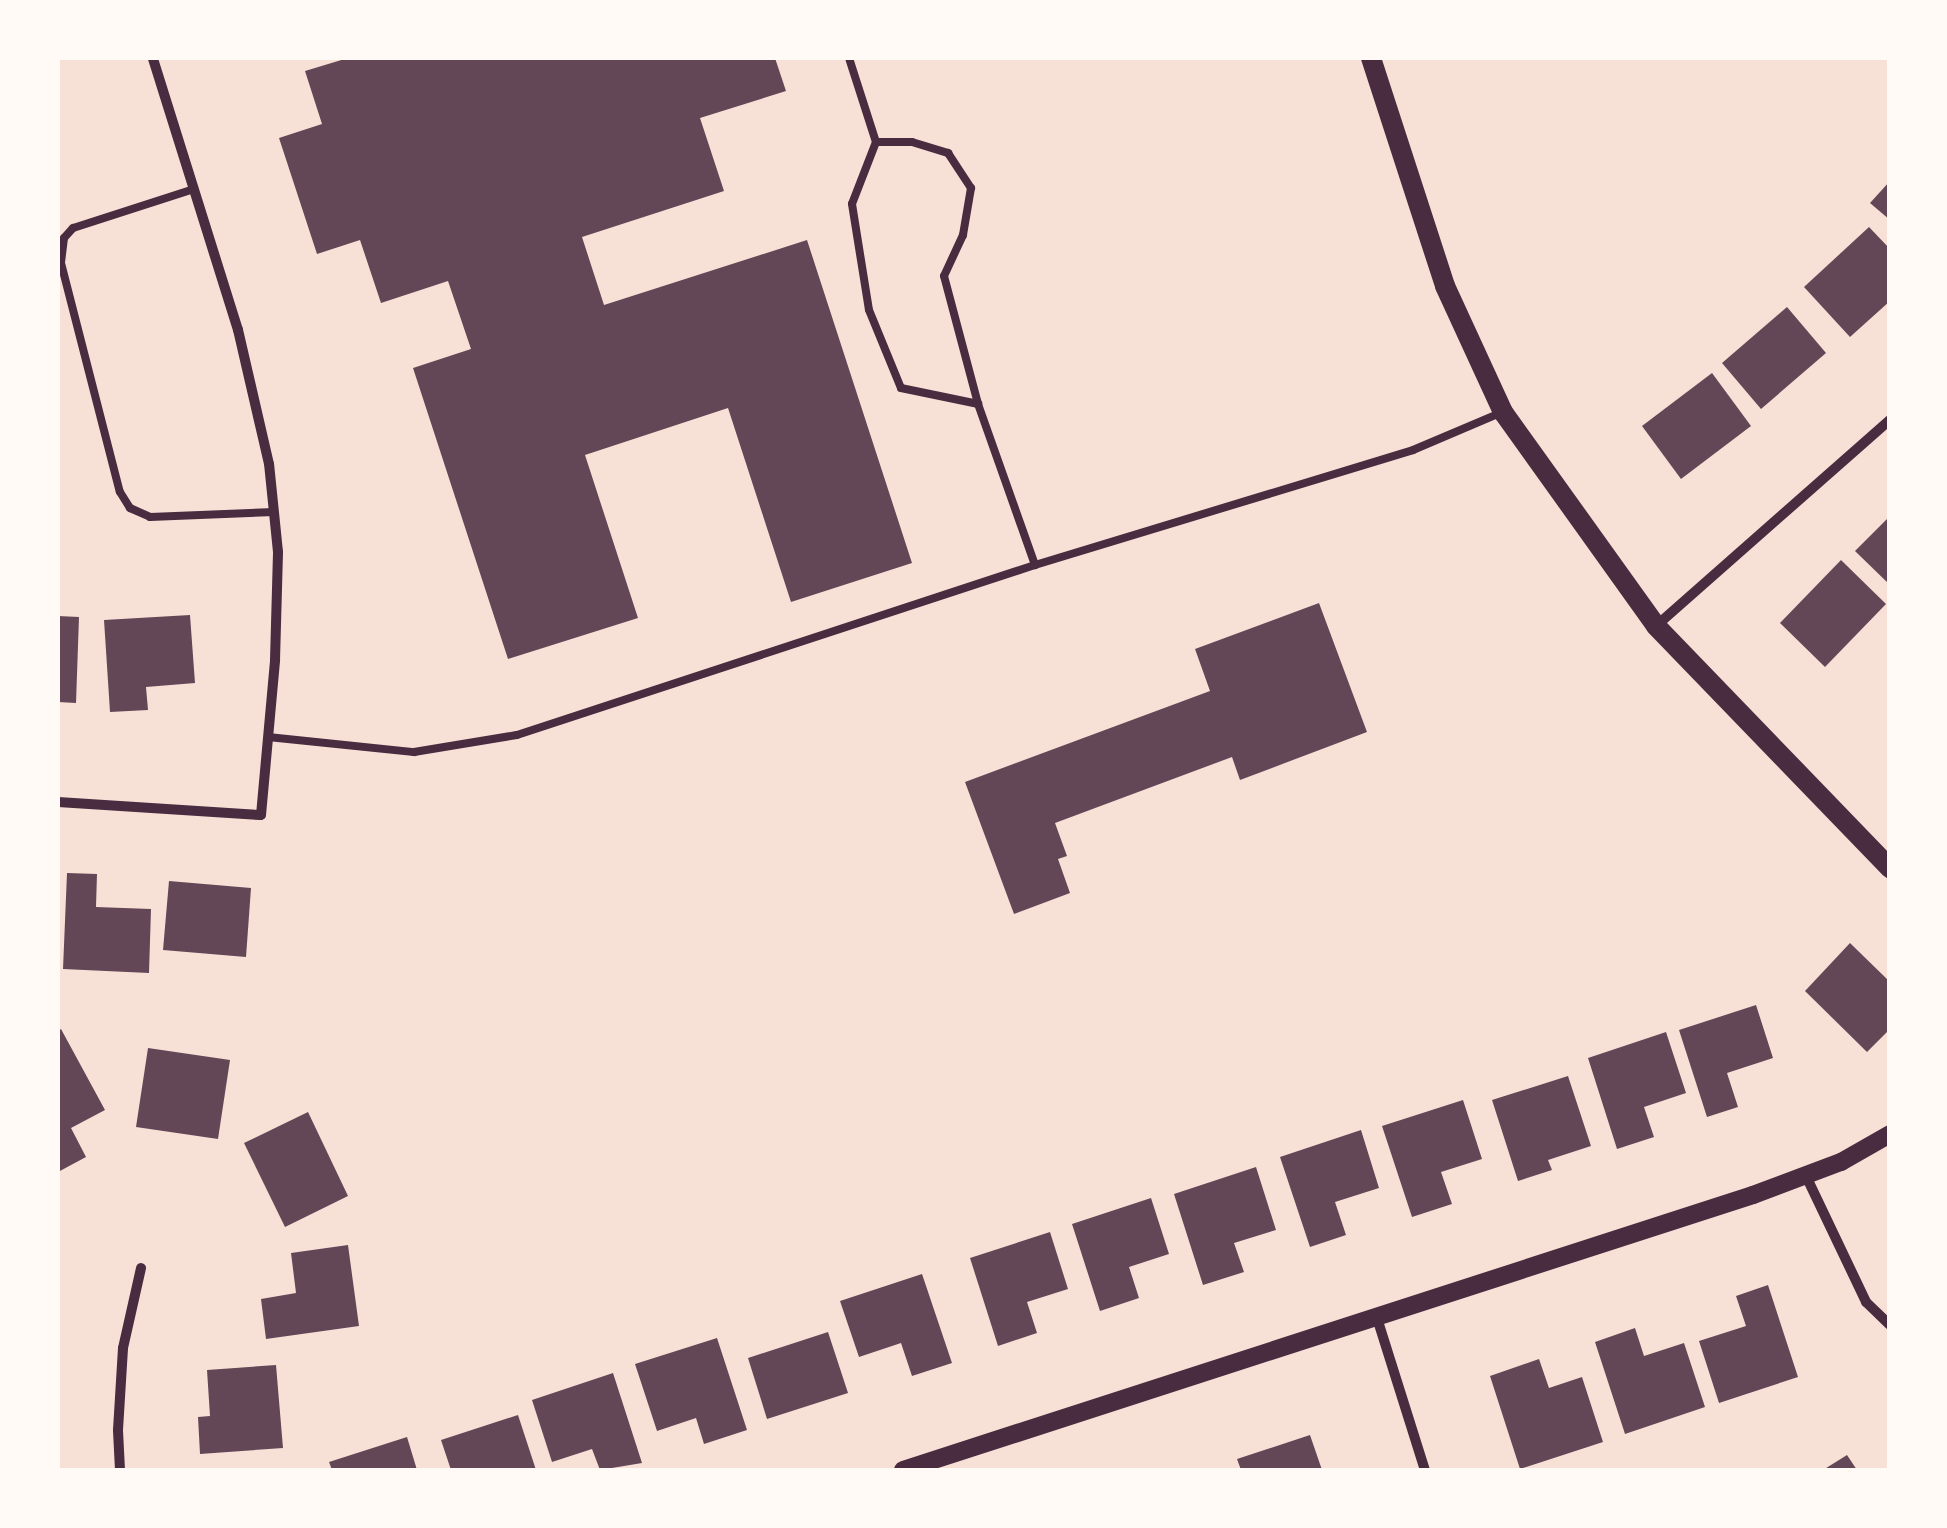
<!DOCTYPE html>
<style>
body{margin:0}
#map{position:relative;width:1947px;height:1528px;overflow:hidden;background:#f7e1d7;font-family:"Sofia Sans Condensed",sans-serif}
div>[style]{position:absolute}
.building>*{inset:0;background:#644757}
.service>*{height:8px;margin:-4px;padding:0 4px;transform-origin:4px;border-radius:4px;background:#4a2c40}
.minor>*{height:10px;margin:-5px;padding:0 5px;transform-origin:5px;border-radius:5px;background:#4a2c40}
.tertiary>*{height:18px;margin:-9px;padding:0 9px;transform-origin:9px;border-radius:9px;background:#4a2c40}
.secondary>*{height:20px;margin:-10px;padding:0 10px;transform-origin:10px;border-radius:10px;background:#4a2c40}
span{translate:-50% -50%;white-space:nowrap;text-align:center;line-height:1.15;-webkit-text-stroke:10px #fffaf5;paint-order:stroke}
.frame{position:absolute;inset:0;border:60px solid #fffaf5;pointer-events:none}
</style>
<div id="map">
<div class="building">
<div style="clip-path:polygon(348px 58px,775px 58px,786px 91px,700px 118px,724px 191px,582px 237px,604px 305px,807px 240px,912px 563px,791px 602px,728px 408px,585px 455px,638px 618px,508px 659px,413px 368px,471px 349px,448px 281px,381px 303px,360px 240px,317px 254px,279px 138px,322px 124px,305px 71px)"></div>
<div style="clip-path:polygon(1890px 181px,1890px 220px,1870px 203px)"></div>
<div style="clip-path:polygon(1869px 227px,1890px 249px,1890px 301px,1850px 337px,1804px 287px)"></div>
<div style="clip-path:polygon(1787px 307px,1826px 353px,1761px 409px,1722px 363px)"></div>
<div style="clip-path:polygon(1712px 373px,1751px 426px,1681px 479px,1642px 426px)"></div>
<div style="clip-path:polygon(1890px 516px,1890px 585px,1855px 551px)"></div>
<div style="clip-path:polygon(1841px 560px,1886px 604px,1825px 667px,1780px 623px)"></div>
<div style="clip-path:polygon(1319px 603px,1367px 732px,1240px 780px,1232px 757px,1055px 823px,1067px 856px,1058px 859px,1070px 893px,1014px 914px,965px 782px,1210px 691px,1195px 649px)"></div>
<div style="clip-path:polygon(190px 615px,195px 683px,146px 687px,148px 710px,110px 712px,104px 620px)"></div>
<div style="clip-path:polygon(58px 616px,79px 617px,76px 703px,58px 702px)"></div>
<div style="clip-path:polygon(67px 873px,97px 874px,96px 907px,151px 909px,149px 973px,63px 969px)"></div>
<div style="clip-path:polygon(169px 881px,251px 888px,246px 957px,163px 950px)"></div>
<div style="clip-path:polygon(1850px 943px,1890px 982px,1890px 1029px,1867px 1052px,1805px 991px)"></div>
<div style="clip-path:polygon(1756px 1005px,1773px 1058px,1727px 1073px,1738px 1107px,1707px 1117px,1679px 1030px)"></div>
<div style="clip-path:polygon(61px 1029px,105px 1110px,71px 1128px,86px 1157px,58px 1172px,58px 1031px)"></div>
<div style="clip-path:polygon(1666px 1032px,1686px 1093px,1644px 1107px,1654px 1137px,1617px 1149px,1588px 1058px)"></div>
<div style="clip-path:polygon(148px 1048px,230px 1060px,218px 1139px,136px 1127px)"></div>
<div style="clip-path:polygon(1568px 1076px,1591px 1146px,1548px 1160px,1552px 1170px,1518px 1181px,1492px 1100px)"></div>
<div style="clip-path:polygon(1463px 1100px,1482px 1159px,1441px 1172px,1452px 1204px,1412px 1217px,1382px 1126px)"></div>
<div style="clip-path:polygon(308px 1112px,348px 1196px,285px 1227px,244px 1143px)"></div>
<div style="clip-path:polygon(1361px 1130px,1379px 1188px,1335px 1202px,1346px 1235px,1310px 1247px,1280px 1157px)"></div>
<div style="clip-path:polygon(1256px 1167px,1276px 1230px,1234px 1243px,1244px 1272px,1203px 1285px,1174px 1194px)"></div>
<div style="clip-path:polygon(1151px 1198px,1169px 1254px,1129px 1267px,1139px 1298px,1100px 1311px,1072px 1224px)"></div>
<div style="clip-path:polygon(1050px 1232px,1068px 1289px,1027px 1302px,1037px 1333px,998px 1346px,970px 1258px)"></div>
<div style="clip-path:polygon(348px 1245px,359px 1326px,266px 1339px,261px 1299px,296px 1293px,291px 1253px)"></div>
<div style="clip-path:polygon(922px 1274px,952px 1363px,912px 1376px,901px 1343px,859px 1357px,840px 1301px)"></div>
<div style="clip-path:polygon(1768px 1285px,1798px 1377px,1719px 1403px,1699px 1341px,1746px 1326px,1736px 1296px)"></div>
<div style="clip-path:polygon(1635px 1328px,1644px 1356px,1684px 1343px,1705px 1407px,1625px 1434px,1595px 1342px)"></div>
<div style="clip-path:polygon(828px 1332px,848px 1393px,767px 1419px,748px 1358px)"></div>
<div style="clip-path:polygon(717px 1338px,747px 1430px,704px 1444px,696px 1418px,657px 1431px,635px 1364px)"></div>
<div style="clip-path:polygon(1539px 1359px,1549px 1388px,1582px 1377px,1603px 1442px,1520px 1469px,1490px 1376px)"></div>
<div style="clip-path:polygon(276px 1365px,283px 1448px,200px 1454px,198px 1417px,210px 1416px,207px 1370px)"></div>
<div style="clip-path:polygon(613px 1373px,642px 1463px,600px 1470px,592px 1449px,552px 1462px,532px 1400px)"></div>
<div style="clip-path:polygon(518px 1415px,536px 1470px,451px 1470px,441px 1440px)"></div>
<div style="clip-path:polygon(1310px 1435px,1322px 1470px,1241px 1470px,1237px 1459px)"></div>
<div style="clip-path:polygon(407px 1437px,417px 1470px,332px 1470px,329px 1462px)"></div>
<div style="clip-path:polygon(1847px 1455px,1857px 1470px,1823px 1470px)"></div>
</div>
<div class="service">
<div style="left:849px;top:58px;width:88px;rotate:72.2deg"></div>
<div style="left:876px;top:142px;width:66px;rotate:111.2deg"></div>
<div style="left:852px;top:204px;width:107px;rotate:80.9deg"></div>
<div style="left:869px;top:310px;width:84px;rotate:67.7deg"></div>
<div style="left:901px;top:388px;width:79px;rotate:11.7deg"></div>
<div style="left:978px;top:404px;width:171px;rotate:70.5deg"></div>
<div style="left:876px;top:142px;width:36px"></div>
<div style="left:912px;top:142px;width:38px;rotate:17deg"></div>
<div style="left:948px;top:153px;width:42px;rotate:56.7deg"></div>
<div style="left:971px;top:188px;width:48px;rotate:99.7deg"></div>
<div style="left:963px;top:235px;width:45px;rotate:114.9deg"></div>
<div style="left:944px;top:276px;width:132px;rotate:75.1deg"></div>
<div style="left:194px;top:189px;width:127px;rotate:162.1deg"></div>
<div style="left:73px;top:228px;width:13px;rotate:132deg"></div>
<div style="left:64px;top:238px;width:25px;rotate:97deg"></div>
<div style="left:61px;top:263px;width:236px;rotate:75.6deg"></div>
<div style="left:120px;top:492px;width:19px;rotate:58deg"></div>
<div style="left:130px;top:508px;width:22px;rotate:24deg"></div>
<div style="left:150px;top:517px;width:124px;rotate:-2.3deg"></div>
<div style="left:268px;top:737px;width:147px;rotate:5.9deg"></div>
<div style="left:414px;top:752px;width:104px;rotate:-9.4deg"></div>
<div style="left:517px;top:735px;width:545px;rotate:-18.17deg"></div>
<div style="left:1035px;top:565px;width:395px;rotate:-16.9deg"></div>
<div style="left:1413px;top:450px;width:95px;rotate:-23deg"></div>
</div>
<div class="minor">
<div style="left:1656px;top:626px;width:312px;rotate:-41.4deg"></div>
<div style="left:58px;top:802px;width:203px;rotate:3.7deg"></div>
<div style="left:261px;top:815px;width:156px;rotate:-84.8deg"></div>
<div style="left:275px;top:660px;width:108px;rotate:-88.4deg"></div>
<div style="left:278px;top:552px;width:88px;rotate:-95.8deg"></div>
<div style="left:269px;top:464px;width:138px;rotate:-103deg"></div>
<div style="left:238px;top:330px;width:285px;rotate:-107.4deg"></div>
<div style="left:1806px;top:1176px;width:140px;rotate:64.5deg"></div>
<div style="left:1866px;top:1302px;width:33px;rotate:44deg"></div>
<div style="left:1377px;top:1318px;width:159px;rotate:72.5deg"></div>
<div style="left:120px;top:1470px;width:40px;rotate:-92.9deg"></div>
<div style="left:118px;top:1430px;width:82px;rotate:-86.5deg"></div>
<div style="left:123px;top:1348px;width:82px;rotate:-77.3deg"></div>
</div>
<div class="tertiary">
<div style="left:903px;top:1470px;width:893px;rotate:-17.93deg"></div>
<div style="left:1753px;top:1195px;width:94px;rotate:-20.6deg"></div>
<div style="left:1841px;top:1162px;width:56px;rotate:-29.7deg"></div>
</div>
<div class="secondary">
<div style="left:1371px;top:58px;width:240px;rotate:72deg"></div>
<div style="left:1445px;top:286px;width:139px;rotate:65.3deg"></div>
<div style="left:1503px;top:412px;width:263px;rotate:54.4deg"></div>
<div style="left:1656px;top:626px;width:337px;rotate:46deg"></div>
</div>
<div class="frame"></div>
</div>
